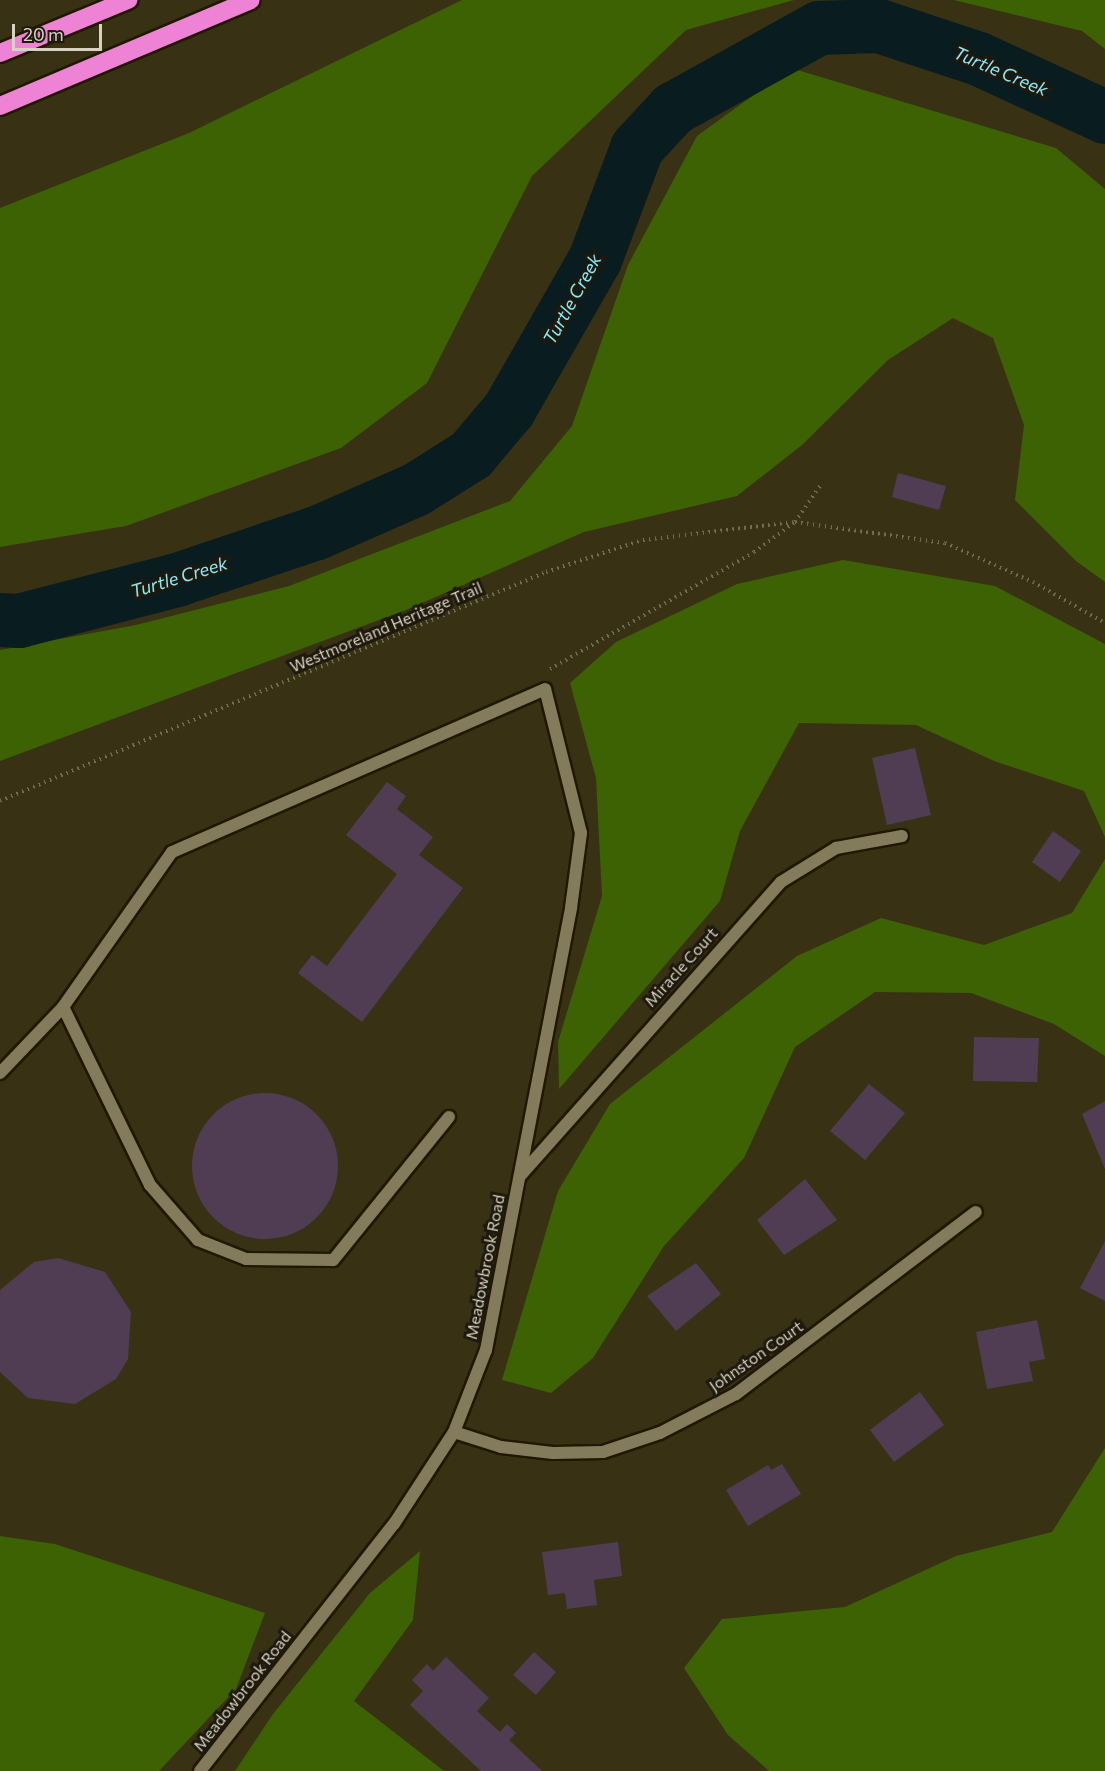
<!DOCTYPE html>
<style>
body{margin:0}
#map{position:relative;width:1105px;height:1771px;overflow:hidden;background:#393114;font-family:Commissioner,sans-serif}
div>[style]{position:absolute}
.green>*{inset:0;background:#3c6204}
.river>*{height:54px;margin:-27px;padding:0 27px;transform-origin:27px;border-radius:27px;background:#091c1f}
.building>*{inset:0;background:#503d54}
.round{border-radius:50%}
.path>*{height:4px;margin-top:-2px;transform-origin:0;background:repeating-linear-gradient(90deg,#736c54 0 1.5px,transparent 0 6px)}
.roads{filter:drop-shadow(2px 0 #201800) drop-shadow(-2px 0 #201800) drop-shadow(0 2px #201800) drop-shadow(0 -2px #201800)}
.service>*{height:12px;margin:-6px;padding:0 6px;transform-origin:6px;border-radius:6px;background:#847b5c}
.minor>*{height:12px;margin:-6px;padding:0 6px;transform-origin:6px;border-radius:6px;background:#847b5c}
.motorway>*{height:18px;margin:-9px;padding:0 9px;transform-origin:9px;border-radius:9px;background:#ee82d4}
span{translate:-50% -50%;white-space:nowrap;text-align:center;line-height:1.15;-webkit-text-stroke:6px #1d190d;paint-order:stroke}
.street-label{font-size:16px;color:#d7d2c1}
.water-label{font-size:18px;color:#89e8f9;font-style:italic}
.scale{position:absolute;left:12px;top:24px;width:90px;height:27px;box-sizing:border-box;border:3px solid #d7d2c1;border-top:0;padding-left:8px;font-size:18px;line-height:21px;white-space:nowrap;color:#d7d2c1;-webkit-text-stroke:4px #1d190d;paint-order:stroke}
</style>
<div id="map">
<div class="green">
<div style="clip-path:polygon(462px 0,794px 0,686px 30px,532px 176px,427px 383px,341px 448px,126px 526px,0 547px,0 208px,189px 133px)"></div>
<div style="clip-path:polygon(954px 0,1105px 0,1105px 49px,1082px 31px)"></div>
<div style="clip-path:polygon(791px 68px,1056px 148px,1105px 189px,1105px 582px,1076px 561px,1015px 500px,1024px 425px,993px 338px,953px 318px,888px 360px,802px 445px,737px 496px,584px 532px,406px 610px,0 761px,0 650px,136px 625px,289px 586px,510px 501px,572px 426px,628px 265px,697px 136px)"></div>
<div style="clip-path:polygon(843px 560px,995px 586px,1105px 644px,1105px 837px,1084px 791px,994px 761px,916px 725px,799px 723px,740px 831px,720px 901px,559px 1089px,558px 1042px,602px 896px,596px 778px,570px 683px,616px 642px,737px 584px)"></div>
<div style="clip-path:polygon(1105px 859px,1105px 1056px,1054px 1024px,971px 993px,875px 992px,795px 1047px,744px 1158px,664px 1246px,593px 1358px,551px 1393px,502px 1380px,558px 1191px,610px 1104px,797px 956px,881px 918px,984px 945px,1072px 913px)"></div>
<div style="clip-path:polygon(1105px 1448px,1105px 1771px,769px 1771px,728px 1735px,684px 1668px,722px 1619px,845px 1607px,956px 1556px,1052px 1532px)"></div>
<div style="clip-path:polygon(0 1536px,55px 1544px,265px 1613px,236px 1689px,159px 1771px,0 1771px)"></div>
<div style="clip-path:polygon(420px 1551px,413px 1620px,354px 1701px,444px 1771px,235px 1771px,273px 1714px,370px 1593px)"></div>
</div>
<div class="river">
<div style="left:0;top:620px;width:19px;rotate:3deg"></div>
<div style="left:19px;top:621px;width:163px;rotate:-14.5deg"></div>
<div style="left:177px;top:580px;width:148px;rotate:-18.6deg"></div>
<div style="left:317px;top:533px;width:109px;rotate:-23.7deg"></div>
<div style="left:417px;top:489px;width:64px;rotate:-32.2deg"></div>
<div style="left:471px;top:455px;width:59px;rotate:-49.8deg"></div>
<div style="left:509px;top:410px;width:173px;rotate:-60.2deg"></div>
<div style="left:595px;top:260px;width:120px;rotate:-69.4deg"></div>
<div style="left:637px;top:148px;width:53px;rotate:-47.3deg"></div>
<div style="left:673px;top:109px;width:167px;rotate:-29deg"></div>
<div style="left:819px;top:28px;width:60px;rotate:-1.9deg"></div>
<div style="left:879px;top:26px;width:105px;rotate:18.3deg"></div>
<div style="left:979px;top:59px;width:139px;rotate:24.7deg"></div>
</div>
<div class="building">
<div style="clip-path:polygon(898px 473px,946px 486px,939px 510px,892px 497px)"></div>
<div style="clip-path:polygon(915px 748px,931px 815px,887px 825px,872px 758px)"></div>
<div style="clip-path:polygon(387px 782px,406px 796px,397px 809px,433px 837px,419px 855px,463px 888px,362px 1022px,298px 973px,312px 955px,327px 966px,397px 874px,346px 835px)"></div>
<div style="clip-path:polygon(1053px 831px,1081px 851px,1060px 882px,1032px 862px)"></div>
<div style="clip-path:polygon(974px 1037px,1039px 1038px,1037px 1082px,973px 1081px)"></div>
<div style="clip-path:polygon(869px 1084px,905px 1113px,865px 1160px,830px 1131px)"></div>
<div class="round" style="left:192px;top:1093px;width:146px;height:146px"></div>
<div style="clip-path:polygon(1105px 1101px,1105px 1169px,1082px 1114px)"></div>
<div style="clip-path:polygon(805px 1179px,837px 1220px,784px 1255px,757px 1220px)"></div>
<div style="clip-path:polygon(1105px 1241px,1105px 1301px,1080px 1288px)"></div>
<div style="clip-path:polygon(58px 1258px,105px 1272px,131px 1312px,128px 1359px,116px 1379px,75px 1404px,28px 1398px,0 1372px,0 1290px,34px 1262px)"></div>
<div style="clip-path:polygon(696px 1263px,721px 1294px,676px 1331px,647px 1296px)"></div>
<div style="clip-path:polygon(1037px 1320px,1045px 1359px,1029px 1362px,1033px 1381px,987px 1389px,976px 1332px)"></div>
<div style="clip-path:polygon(920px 1392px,944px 1425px,894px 1462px,870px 1430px)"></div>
<div style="clip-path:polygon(782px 1464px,801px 1494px,748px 1526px,726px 1490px,768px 1465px,771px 1470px)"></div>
<div style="clip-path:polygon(618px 1542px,622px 1576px,594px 1580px,597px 1605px,567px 1609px,565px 1593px,548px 1595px,542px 1552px)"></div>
<div style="clip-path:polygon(534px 1652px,556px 1672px,536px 1695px,513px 1675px)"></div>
<div style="clip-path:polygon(446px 1657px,489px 1698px,477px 1711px,500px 1732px,507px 1724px,516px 1733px,509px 1740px,542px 1771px,481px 1771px,410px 1705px,423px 1691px,412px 1680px,427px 1664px,433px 1671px)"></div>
</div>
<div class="path">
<div style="left:550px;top:669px;width:235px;rotate:-29.8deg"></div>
<div style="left:754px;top:552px;width:51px;rotate:-36.2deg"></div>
<div style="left:795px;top:522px;width:47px;rotate:-55.3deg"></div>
<div style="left:0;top:801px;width:592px;rotate:-22.75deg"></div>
<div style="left:546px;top:572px;width:102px;rotate:-18.3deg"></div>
<div style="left:643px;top:540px;width:153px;rotate:-6.8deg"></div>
<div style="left:795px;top:522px;width:151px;rotate:8deg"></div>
<div style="left:945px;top:543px;width:96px;rotate:23.9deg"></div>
<div style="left:1033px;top:582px;width:83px;rotate:29.7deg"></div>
</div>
<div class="roads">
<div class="service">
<div style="left:0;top:1073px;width:91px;rotate:-46.3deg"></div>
<div style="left:449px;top:1117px;width:184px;rotate:129deg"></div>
<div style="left:333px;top:1260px;width:87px;rotate:-179.3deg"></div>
<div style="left:246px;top:1259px;width:52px;rotate:-158.4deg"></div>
<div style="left:198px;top:1240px;width:73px;rotate:-131.1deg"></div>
<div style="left:150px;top:1185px;width:198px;rotate:-116deg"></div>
<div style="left:63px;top:1007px;width:189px;rotate:-54.9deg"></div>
<div style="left:172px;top:852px;width:407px;rotate:-23.6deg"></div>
</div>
<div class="minor">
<div style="left:520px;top:1176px;width:393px;rotate:-48.4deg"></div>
<div style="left:781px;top:882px;width:65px;rotate:-31.7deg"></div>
<div style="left:836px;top:848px;width:67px;rotate:-10.3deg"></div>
<div style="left:454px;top:1432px;width:49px;rotate:17.7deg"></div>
<div style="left:501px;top:1447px;width:52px;rotate:6.6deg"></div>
<div style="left:553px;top:1453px;width:50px;rotate:-1.1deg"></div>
<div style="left:603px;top:1452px;width:60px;rotate:-18.4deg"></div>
<div style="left:660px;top:1433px;width:85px;rotate:-27.2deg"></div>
<div style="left:736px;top:1394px;width:301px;rotate:-37.2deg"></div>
<div style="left:200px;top:1771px;width:314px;rotate:-51.9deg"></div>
<div style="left:394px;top:1524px;width:110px;rotate:-56.9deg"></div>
<div style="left:454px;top:1432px;width:88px;rotate:-68.7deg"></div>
<div style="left:486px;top:1350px;width:450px;rotate:-79.1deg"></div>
<div style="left:571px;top:908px;width:76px;rotate:-82.4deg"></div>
<div style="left:581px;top:833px;width:148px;rotate:-104deg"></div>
</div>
<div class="motorway">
<div style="left:0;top:53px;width:139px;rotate:-22.5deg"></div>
<div style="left:0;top:106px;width:272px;rotate:-22.9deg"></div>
</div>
</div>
<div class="street-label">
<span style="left:386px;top:627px;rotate:-23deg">Westmoreland Heritage Trail</span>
<span style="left:681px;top:967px;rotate:-48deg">Miracle Court</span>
<span style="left:485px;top:1267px;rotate:-79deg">Meadowbrook Road</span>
<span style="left:756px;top:1356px;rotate:-35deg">Johnston Court</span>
<span style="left:242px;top:1691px;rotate:-52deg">Meadowbrook Road</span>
</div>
<div class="water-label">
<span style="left:1001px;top:71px;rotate:23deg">Turtle Creek</span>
<span style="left:572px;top:299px;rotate:-61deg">Turtle Creek</span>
<span style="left:179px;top:577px;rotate:-17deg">Turtle Creek</span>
</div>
<div class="scale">20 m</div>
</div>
